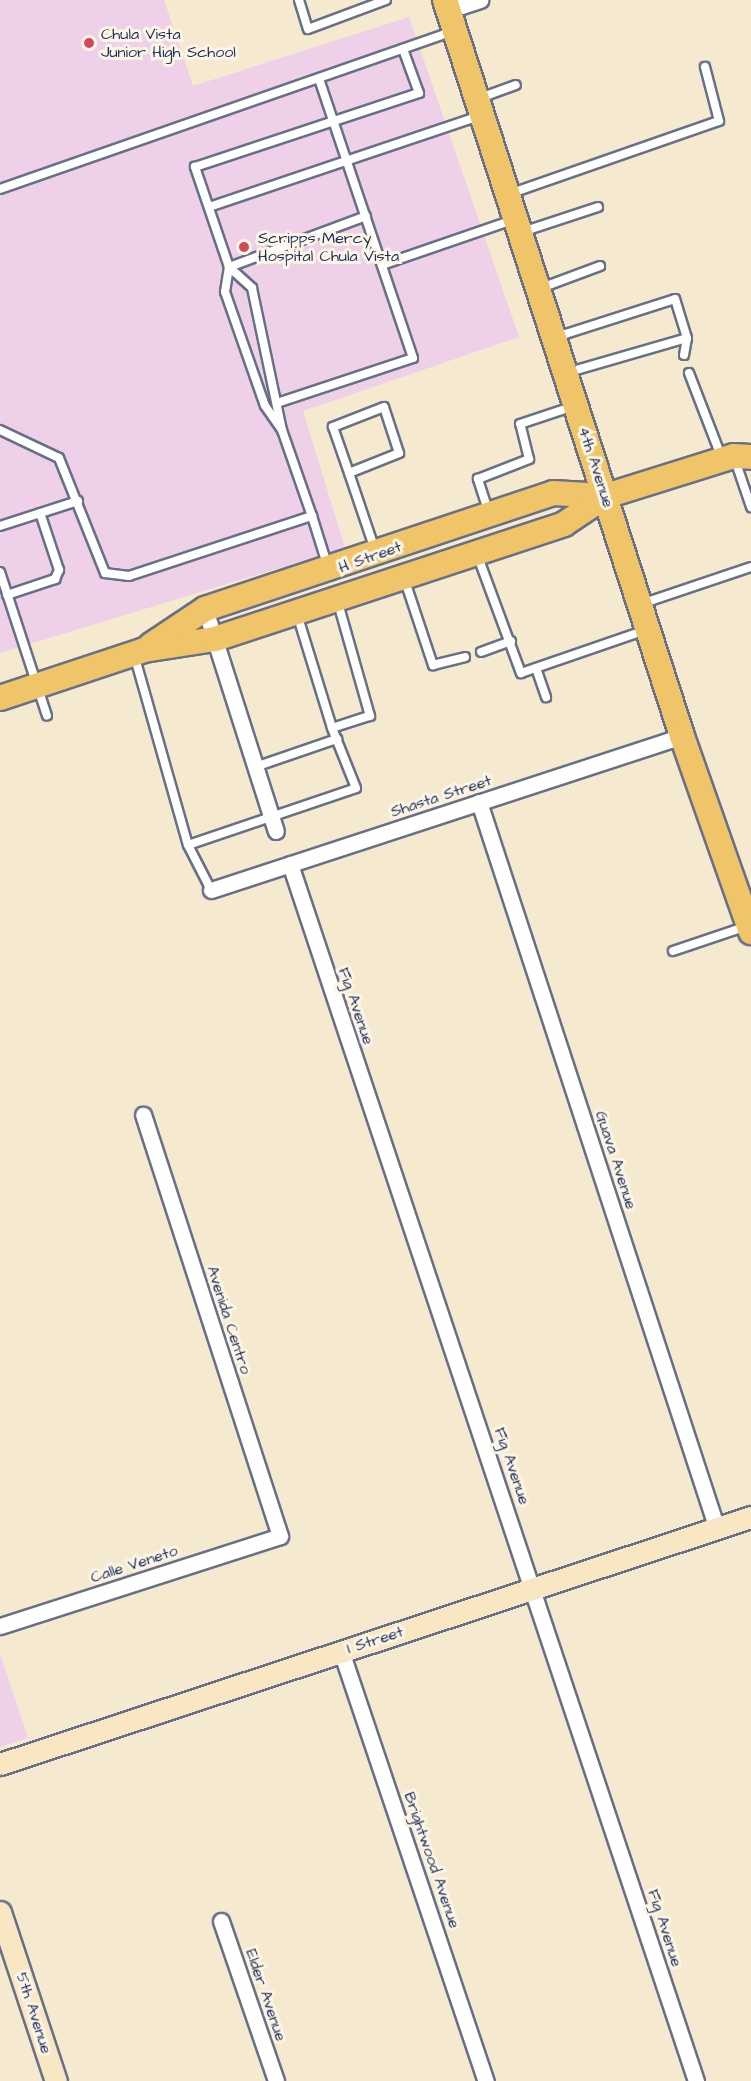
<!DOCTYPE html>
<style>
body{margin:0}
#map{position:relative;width:751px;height:2081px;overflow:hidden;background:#f5e9d0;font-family:"Architects Daughter",sans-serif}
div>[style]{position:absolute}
.built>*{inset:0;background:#eed0e8}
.roads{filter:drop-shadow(2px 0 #677086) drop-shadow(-2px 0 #677086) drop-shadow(0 2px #677086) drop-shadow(0 -2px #677086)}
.lane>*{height:8px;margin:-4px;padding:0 4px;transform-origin:4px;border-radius:4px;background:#fff}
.street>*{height:15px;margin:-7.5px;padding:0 7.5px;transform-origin:7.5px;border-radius:7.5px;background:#fff}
.secondary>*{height:21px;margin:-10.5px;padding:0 10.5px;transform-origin:10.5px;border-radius:10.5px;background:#f9e7c3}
.primary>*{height:24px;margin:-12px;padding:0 12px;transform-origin:12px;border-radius:12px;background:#f0c469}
.dots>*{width:16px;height:16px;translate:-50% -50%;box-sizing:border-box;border:3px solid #fcf5e5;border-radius:50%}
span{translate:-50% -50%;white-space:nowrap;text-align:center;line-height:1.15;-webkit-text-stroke:6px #fcf5e5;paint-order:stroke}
.poi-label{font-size:16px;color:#1b2f5e}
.left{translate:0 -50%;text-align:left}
.street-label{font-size:16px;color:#1b2f5e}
</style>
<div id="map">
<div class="built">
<div style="clip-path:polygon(0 0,164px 0,193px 86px,409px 17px,519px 337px,303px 411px,345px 548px,0 653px)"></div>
<div style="clip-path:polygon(0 1654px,28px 1738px,0 1747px)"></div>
</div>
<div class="roads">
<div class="lane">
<div style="left:299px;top:0;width:30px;rotate:73deg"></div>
<div style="left:308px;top:29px;width:83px;rotate:-20.4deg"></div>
<div style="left:480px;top:98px;width:38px;rotate:-20deg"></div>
<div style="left:0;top:189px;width:478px;rotate:-19.2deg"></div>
<div style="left:509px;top:194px;width:222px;rotate:-19.2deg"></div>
<div style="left:719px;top:121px;width:56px;rotate:-104.5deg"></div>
<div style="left:209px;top:207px;width:286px;rotate:-18.6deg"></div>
<div style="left:522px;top:232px;width:80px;rotate:-18.2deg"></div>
<div style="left:382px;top:265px;width:139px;rotate:-19deg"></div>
<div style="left:229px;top:267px;width:31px;rotate:42deg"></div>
<div style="left:252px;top:288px;width:145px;rotate:78.1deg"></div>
<div style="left:282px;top:430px;width:91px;rotate:70.8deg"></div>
<div style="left:229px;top:267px;width:146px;rotate:-20.4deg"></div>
<div style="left:541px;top:288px;width:63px;rotate:-20.4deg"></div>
<div style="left:556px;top:337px;width:125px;rotate:-17.7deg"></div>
<div style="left:675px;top:299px;width:41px;rotate:72.9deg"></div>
<div style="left:687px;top:338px;width:123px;rotate:163.9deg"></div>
<div style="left:684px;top:355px;width:17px;rotate:-80deg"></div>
<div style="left:689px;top:373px;width:89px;rotate:68.9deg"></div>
<div style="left:280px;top:402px;width:140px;rotate:-18.3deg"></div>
<div style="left:413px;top:358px;width:295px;rotate:-108.6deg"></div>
<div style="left:0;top:430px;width:65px;rotate:25.4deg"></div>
<div style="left:59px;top:458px;width:124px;rotate:68.2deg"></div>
<div style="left:105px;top:573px;width:24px;rotate:7deg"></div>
<div style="left:129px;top:576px;width:193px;rotate:-18.2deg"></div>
<div style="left:312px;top:516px;width:50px;rotate:72.6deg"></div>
<div style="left:282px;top:430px;width:29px;rotate:-125deg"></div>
<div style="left:265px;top:406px;width:121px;rotate:-109.3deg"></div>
<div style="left:225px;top:292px;width:25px;rotate:-81deg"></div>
<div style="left:229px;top:267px;width:106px;rotate:-108.8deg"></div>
<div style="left:195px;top:167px;width:236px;rotate:-18.3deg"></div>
<div style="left:419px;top:93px;width:47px;rotate:-110deg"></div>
<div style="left:735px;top:460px;width:50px;rotate:71.2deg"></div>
<div style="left:349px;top:473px;width:54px;rotate:-21.8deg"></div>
<div style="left:399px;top:453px;width:48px;rotate:-108.1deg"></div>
<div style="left:384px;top:407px;width:55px;rotate:158.6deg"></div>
<div style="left:333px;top:427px;width:49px;rotate:70.8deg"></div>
<div style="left:349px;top:473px;width:81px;rotate:71.3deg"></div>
<div style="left:488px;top:510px;width:33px;rotate:-108deg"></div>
<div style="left:478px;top:479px;width:55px;rotate:-21.4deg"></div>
<div style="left:529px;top:459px;width:36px;rotate:-104deg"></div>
<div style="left:520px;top:424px;width:57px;rotate:-18.4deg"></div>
<div style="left:0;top:526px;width:82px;rotate:-17.8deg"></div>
<div style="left:478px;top:557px;width:124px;rotate:69.7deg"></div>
<div style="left:521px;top:673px;width:132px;rotate:-19deg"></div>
<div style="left:0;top:572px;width:151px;rotate:71.9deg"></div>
<div style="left:405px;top:581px;width:89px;rotate:71.6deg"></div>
<div style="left:433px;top:665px;width:33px;rotate:-14deg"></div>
<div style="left:7px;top:595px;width:51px;rotate:-18.4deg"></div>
<div style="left:55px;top:579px;width:10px;rotate:-66deg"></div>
<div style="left:59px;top:570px;width:60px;rotate:-108.4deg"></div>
<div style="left:641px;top:604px;width:116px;rotate:-18.6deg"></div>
<div style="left:297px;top:614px;width:119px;rotate:72.9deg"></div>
<div style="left:481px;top:652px;width:32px;rotate:-20deg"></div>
<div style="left:135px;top:658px;width:194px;rotate:74.2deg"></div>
<div style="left:188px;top:845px;width:51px;rotate:62.9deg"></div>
<div style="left:536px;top:668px;width:31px;rotate:71deg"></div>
<div style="left:255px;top:767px;width:87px;rotate:-18.9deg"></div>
<div style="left:188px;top:845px;width:177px;rotate:-18.7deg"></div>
<div style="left:356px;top:788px;width:65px;rotate:-111.8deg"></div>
<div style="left:332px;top:728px;width:40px;rotate:-18deg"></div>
<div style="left:370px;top:716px;width:117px;rotate:-105.8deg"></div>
<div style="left:673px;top:951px;width:75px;rotate:-18.7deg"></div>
</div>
<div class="street">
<div style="left:449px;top:10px;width:33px;rotate:-18deg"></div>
<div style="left:205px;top:609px;width:233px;rotate:72.3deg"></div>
<div style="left:479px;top:802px;width:765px;rotate:71.87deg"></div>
<div style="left:290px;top:864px;width:1283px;rotate:71.55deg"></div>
<div style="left:211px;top:890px;width:496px;rotate:-18.1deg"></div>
<div style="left:0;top:1626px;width:294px;rotate:-17.8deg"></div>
<div style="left:280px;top:1536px;width:443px;rotate:-108deg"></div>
<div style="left:341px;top:1651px;width:454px;rotate:71.4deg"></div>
<div style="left:221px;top:1921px;width:169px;rotate:71deg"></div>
</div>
<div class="secondary">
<div style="left:0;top:1764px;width:791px;rotate:-18.21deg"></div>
<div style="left:0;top:1912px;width:178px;rotate:71.7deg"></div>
</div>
<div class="primary">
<div style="left:445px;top:0;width:773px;rotate:72.15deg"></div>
<div style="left:682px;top:736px;width:208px;rotate:70.6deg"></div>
<div style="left:151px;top:645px;width:65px;rotate:-33.7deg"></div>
<div style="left:205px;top:609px;width:367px;rotate:-18.4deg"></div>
<div style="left:553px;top:493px;width:53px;rotate:3.2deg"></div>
<div style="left:0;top:698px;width:152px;rotate:-18.4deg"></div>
<div style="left:144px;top:650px;width:72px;rotate:-8.8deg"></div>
<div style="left:215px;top:639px;width:367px;rotate:-18.2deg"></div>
<div style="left:564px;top:524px;width:50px;rotate:-33.7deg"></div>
<div style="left:606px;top:496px;width:134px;rotate:-17.4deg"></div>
<div style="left:734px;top:456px;width:17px;rotate:3deg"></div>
</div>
</div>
<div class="dots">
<div style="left:89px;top:43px;background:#d1495b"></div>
<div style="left:244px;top:247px;background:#d1495b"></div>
</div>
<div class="poi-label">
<span class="left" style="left:101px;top:43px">Chula Vista<br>Junior High School</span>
<span class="left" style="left:258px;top:247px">Scripps Mercy<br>Hospital Chula Vista</span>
</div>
<div class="street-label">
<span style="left:596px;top:467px;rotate:72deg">4th Avenue</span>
<span style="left:370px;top:557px;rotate:-20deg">H Street</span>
<span style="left:441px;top:796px;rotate:-18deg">Shasta Street</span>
<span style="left:356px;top:1006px;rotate:71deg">Fig Avenue</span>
<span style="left:616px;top:1160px;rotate:72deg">Guava Avenue</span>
<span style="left:229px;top:1320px;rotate:72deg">Avenida Centro</span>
<span style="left:512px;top:1466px;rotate:71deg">Fig Avenue</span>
<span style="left:134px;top:1564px;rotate:-18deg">Calle Veneto</span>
<span style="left:375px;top:1640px;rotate:-18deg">I Street</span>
<span style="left:432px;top:1860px;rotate:71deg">Brightwood Avenue</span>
<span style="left:665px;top:1928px;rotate:72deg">Fig Avenue</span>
<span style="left:266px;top:1995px;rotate:71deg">Elder Avenue</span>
<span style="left:34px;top:2013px;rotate:72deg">5th Avenue</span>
</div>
</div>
